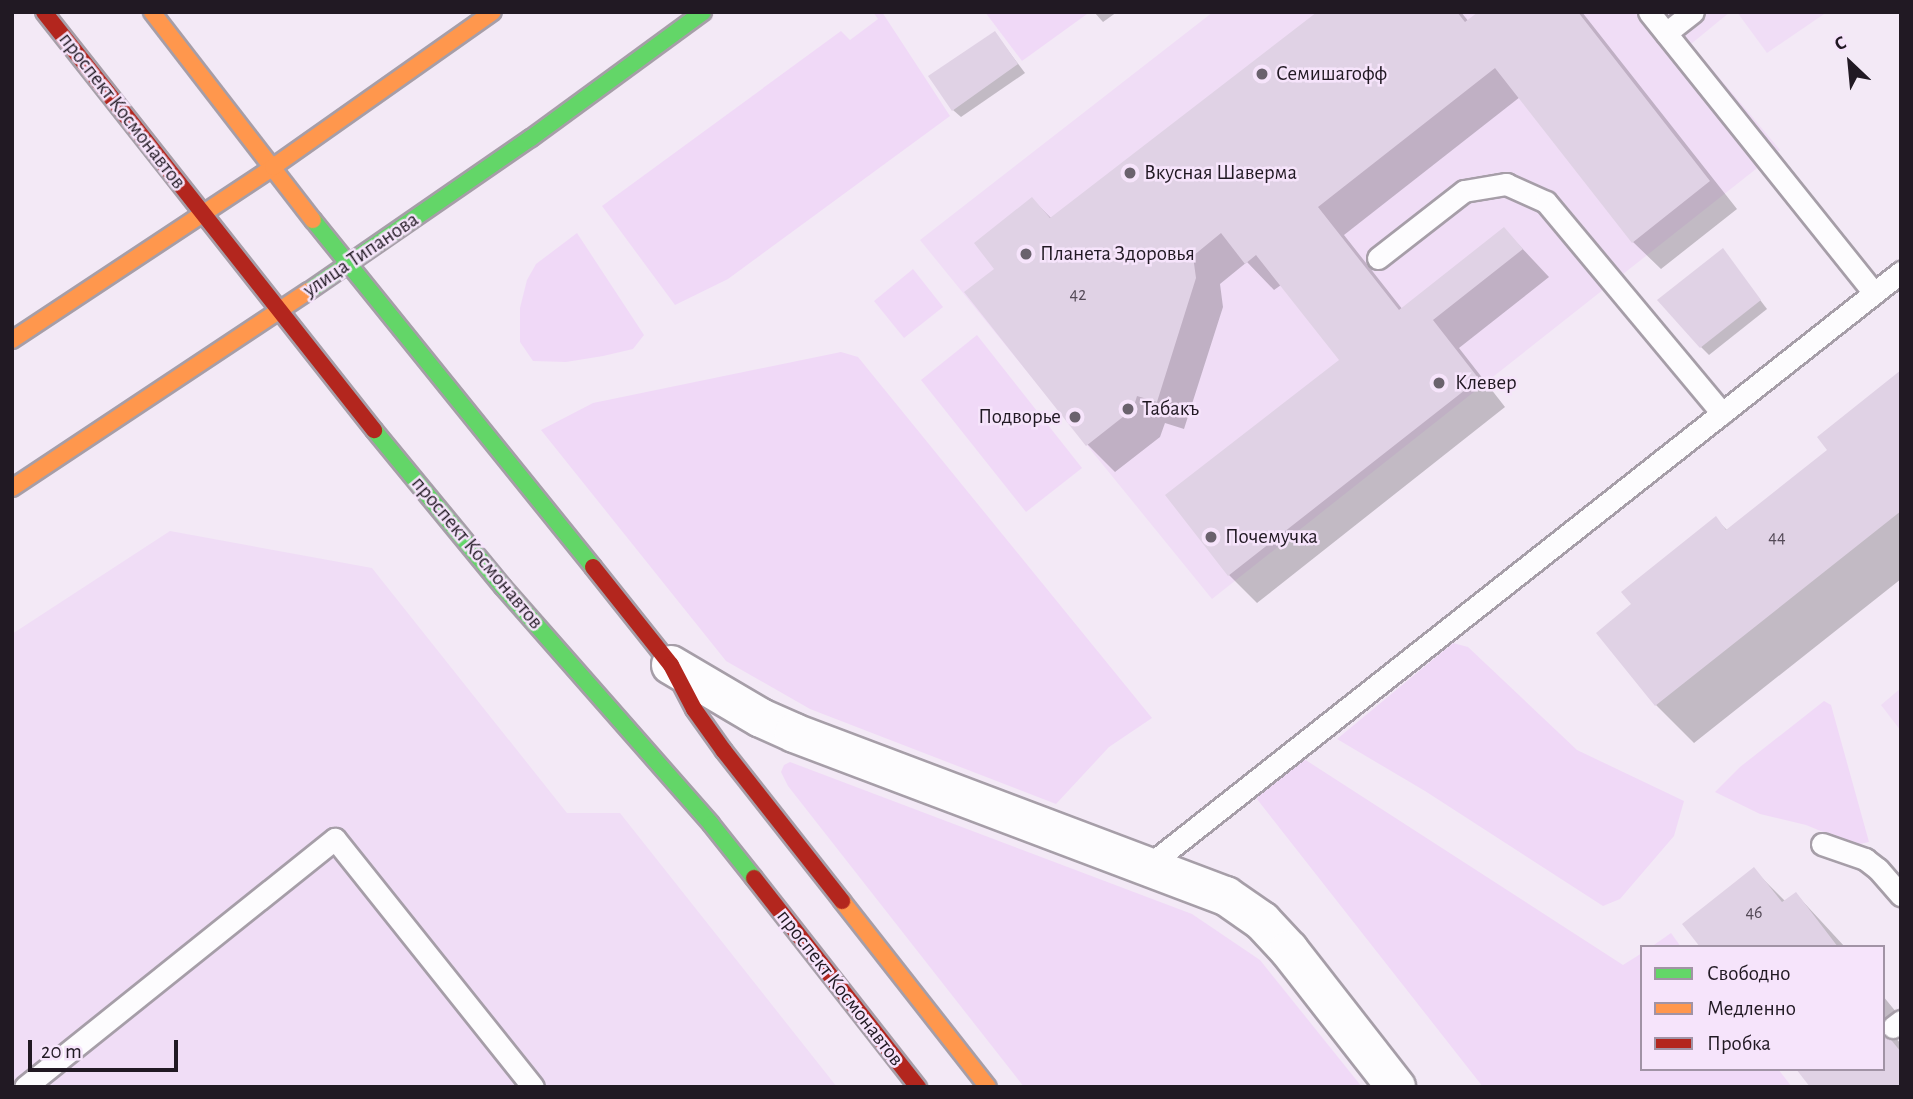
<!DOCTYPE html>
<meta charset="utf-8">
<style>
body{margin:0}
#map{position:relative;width:1913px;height:1099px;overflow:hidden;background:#f3e9f6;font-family:"Alegreya Sans",sans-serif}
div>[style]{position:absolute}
.built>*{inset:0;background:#f0ddf6}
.green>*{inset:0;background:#f0d9f7}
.shadow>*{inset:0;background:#0003}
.building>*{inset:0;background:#e0d2e5}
.roads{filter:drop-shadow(2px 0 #a69ea8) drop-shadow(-2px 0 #a69ea8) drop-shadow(0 2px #a69ea8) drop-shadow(0 -2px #a69ea8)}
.lane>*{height:21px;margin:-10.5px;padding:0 10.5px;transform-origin:10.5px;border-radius:10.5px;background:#fdfcfe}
.street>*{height:38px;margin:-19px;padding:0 19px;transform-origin:19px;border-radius:19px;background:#fdfcfe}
.fast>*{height:16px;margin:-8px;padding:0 8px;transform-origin:8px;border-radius:8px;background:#63d668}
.slow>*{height:16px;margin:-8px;padding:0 8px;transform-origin:8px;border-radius:8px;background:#ff974d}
.jam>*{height:16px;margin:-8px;padding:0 8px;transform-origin:8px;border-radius:8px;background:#b3261e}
.dots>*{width:19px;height:19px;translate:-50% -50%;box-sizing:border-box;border:4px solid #f6e4fb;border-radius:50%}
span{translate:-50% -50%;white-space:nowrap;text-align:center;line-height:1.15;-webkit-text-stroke:5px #f6e4fb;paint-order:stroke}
.number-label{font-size:18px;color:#534956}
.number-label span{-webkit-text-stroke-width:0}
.poi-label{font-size:21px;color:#211923}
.left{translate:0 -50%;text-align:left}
.right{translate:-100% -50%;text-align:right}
.street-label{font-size:21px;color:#211923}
.frame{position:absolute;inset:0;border:14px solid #211923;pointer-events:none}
.legend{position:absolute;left:1640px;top:945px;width:245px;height:126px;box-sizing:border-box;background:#f6e4fb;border:2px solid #a193a5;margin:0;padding:9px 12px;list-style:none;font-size:21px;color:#211923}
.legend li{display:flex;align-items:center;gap:14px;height:35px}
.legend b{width:35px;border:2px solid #a193a5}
.north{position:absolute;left:1815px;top:28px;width:70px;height:70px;-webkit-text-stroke:5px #f6e4fb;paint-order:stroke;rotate:334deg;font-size:19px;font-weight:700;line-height:28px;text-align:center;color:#211923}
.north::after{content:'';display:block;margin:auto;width:24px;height:32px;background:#211923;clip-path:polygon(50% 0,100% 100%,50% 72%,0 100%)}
.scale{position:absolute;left:28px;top:1040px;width:150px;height:32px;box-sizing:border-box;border:4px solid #211923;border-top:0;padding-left:9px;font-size:21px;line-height:24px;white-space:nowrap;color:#211923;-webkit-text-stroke:5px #f6e4fb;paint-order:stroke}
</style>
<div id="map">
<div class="built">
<div style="clip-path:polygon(1213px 12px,1730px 12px,1691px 44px,1780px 150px,1212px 599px,920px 240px)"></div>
<div style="clip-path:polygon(1737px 12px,1827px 12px,1767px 53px)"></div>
<div style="clip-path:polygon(170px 531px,372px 568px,567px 813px,620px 813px,837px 1087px,12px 1087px,12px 634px)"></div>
<div style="clip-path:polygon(1901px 688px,1901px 731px,1881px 705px)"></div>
</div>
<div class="green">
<div style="clip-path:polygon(873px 12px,882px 12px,950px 116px,728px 279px,675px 305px,602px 206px,841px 31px,850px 40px,878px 19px)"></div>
<div style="clip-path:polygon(985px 12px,1086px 12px,1087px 14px,1022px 61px)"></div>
<div style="clip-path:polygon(577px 233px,644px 335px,633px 349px,603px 356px,566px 362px,533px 361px,520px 342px,520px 308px,527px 280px,536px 264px)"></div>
<div style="clip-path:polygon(913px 269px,943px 307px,904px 338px,874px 301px)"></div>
<div style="clip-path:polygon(977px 335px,1082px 468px,1026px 512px,921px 380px)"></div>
<div style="clip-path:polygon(841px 352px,858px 357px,1152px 718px,1109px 747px,1056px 804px,810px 709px,726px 661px,541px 430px,593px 403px)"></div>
<div style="clip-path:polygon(1453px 643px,1468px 647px,1577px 750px,1684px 801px,1674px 836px,1620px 899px,1603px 906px,1425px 791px,1337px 739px)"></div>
<div style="clip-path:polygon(1824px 701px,1831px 705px,1869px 842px,1855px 845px,1806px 825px,1760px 814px,1715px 792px,1740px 767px)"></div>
<div style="clip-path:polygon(1301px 757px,1623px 965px,1642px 953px,1642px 1069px,1778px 1069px,1792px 1087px,1483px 1087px,1253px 794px)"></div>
<div style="clip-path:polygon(790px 762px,1192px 914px,1260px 960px,1362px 1087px,1024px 1087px,788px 786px,781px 772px,784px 765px)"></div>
<div style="clip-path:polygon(1671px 933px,1681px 947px,1651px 947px)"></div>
</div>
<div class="shadow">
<div style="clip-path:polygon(1094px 12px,1117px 12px,1103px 22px)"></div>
<div style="clip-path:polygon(1320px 12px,1461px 12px,1469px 22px,1481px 12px,1582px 12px,1737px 209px,1661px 269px,1633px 242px,1520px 97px,1344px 235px,1403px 310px,1504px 229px,1549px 277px,1459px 348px,1505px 407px,1257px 603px,1229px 575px,1168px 496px,1341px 361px,1281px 285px,1274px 290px,1247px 262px,1220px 284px,1223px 307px,1184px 429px,1165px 423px,1160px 437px,1115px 472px,1088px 445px,966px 293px,997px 269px,1032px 199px,1052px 219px)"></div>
<div style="clip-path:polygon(995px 33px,1025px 73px,961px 117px,953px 110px)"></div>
<div style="clip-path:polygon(1723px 251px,1767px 309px,1709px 355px,1701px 347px)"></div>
<div style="clip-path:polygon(1901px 372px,1901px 579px,1694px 743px,1656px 705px,1634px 604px,1716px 519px,1728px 531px,1829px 450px)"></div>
<div style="clip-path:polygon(1754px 870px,1786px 902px,1796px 894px,1845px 947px,1702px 947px)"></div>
<div style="clip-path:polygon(1883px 996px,1901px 1018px,1895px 1037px,1901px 1044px,1901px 1087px,1883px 1069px)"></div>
</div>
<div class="building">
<div style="clip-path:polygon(1317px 12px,1457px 12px,1465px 22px,1478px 12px,1578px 12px,1710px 181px,1632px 243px,1495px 68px,1318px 207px,1399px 310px,1504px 227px,1523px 249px,1433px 320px,1479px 379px,1228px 576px,1165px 495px,1339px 360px,1256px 255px,1245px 264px,1221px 233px,1193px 256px,1196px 278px,1157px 402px,1137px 396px,1133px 409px,1086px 446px,964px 292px,994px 269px,974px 243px,1032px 197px,1050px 218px)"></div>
<div style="clip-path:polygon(995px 31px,1018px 64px,952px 111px,928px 76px)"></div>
<div style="clip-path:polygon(1723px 248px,1761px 300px,1700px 348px,1657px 300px)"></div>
<div style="clip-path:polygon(1901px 370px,1901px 511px,1655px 706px,1596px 633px,1631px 604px,1621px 592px,1716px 516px,1726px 530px,1827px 450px,1817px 437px)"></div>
<div style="clip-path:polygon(1754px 867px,1782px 902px,1796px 892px,1838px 947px,1700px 947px,1682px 924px)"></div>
<div style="clip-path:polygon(1883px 1030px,1901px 1052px,1901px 1087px,1810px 1087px,1796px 1069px,1883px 1069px)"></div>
</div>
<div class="roads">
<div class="lane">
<div style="left:1649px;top:12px;width:360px;rotate:51.3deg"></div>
<div style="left:1666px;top:33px;width:34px;rotate:-38deg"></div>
<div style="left:1378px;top:258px;width:109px;rotate:-37.9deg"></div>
<div style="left:1464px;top:191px;width:43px;rotate:-9.5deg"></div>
<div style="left:1506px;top:184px;width:44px;rotate:24.2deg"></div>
<div style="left:1546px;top:202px;width:275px;rotate:50.2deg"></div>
<div style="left:1822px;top:844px;width:46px;rotate:19.2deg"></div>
<div style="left:1865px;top:859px;width:16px;rotate:38deg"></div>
<div style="left:1878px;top:869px;width:35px;rotate:49deg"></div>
<div style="left:1149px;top:865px;width:958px;rotate:-38.26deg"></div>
<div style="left:1893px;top:1027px;width:10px;rotate:-37deg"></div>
<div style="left:25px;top:1087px;width:397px;rotate:-38.7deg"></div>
<div style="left:335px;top:839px;width:317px;rotate:51.4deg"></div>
</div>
<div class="street">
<div style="left:671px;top:665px;width:104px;rotate:30.5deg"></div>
<div style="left:761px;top:718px;width:36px;rotate:24deg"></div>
<div style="left:794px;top:733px;width:462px;rotate:20.7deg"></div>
<div style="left:1226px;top:896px;width:44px;rotate:34.8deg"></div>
<div style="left:1262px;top:921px;width:40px;rotate:47deg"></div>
<div style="left:1289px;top:950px;width:174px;rotate:52deg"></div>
</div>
<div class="fast">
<div style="left:313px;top:220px;width:446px;rotate:51.1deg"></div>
<div style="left:309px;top:291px;width:270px;rotate:-34.6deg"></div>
<div style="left:531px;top:138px;width:213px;rotate:-36.2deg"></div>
<div style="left:374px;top:430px;width:203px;rotate:50.6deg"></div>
<div style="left:503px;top:587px;width:315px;rotate:48.7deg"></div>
<div style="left:711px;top:824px;width:69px;rotate:51.5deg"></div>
</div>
<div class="slow">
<div style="left:152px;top:12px;width:263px;rotate:52.3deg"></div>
<div style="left:12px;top:340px;width:313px;rotate:-33.5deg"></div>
<div style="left:273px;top:167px;width:269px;rotate:-35.2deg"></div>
<div style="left:12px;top:488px;width:356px;rotate:-33.6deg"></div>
<div style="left:842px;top:901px;width:236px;rotate:51.9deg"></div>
</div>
<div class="jam">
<div style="left:44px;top:12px;width:533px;rotate:51.71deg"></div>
<div style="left:593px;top:567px;width:125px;rotate:51.5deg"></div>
<div style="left:671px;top:665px;width:50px;rotate:62.4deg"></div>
<div style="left:694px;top:709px;width:52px;rotate:54.5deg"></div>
<div style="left:724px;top:751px;width:191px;rotate:51.8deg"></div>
<div style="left:754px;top:878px;width:266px;rotate:51.9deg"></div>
</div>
</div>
<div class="dots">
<div style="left:1262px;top:74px;background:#6a626d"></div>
<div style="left:1130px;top:173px;background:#6a626d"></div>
<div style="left:1026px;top:254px;background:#6a626d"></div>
<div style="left:1439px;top:383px;background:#6a626d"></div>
<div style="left:1128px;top:409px;background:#6a626d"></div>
<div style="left:1075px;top:417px;background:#6a626d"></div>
<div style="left:1211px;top:537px;background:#6a626d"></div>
</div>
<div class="number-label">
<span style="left:1078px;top:295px">42</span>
<span style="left:1777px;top:538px">44</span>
<span style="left:1754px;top:913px">46</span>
</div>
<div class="poi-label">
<span class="left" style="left:1276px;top:74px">Семишагофф</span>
<span class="left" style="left:1144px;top:173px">Вкусная Шаверма</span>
<span class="left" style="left:1040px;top:254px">Планета Здоровья</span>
<span class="left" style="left:1455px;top:383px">Клевер</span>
<span class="left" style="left:1142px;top:409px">Табакъ</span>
<span class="right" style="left:1061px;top:417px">Подворье</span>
<span class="left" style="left:1225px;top:537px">Почемучка</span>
</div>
<div class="street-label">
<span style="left:122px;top:111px;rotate:52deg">проспект Космонавтов</span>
<span style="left:361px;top:255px;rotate:-34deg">улица Типанова</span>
<span style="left:477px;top:553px;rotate:50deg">проспект Космонавтов</span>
<span style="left:840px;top:988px;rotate:52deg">проспект Космонавтов</span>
</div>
<div class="frame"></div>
<ul class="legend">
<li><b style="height:9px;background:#63d668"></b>Свободно</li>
<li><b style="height:9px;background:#ff974d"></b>Медленно</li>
<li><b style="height:9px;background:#b3261e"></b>Пробка</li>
</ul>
<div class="north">С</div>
<div class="scale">20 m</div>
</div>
